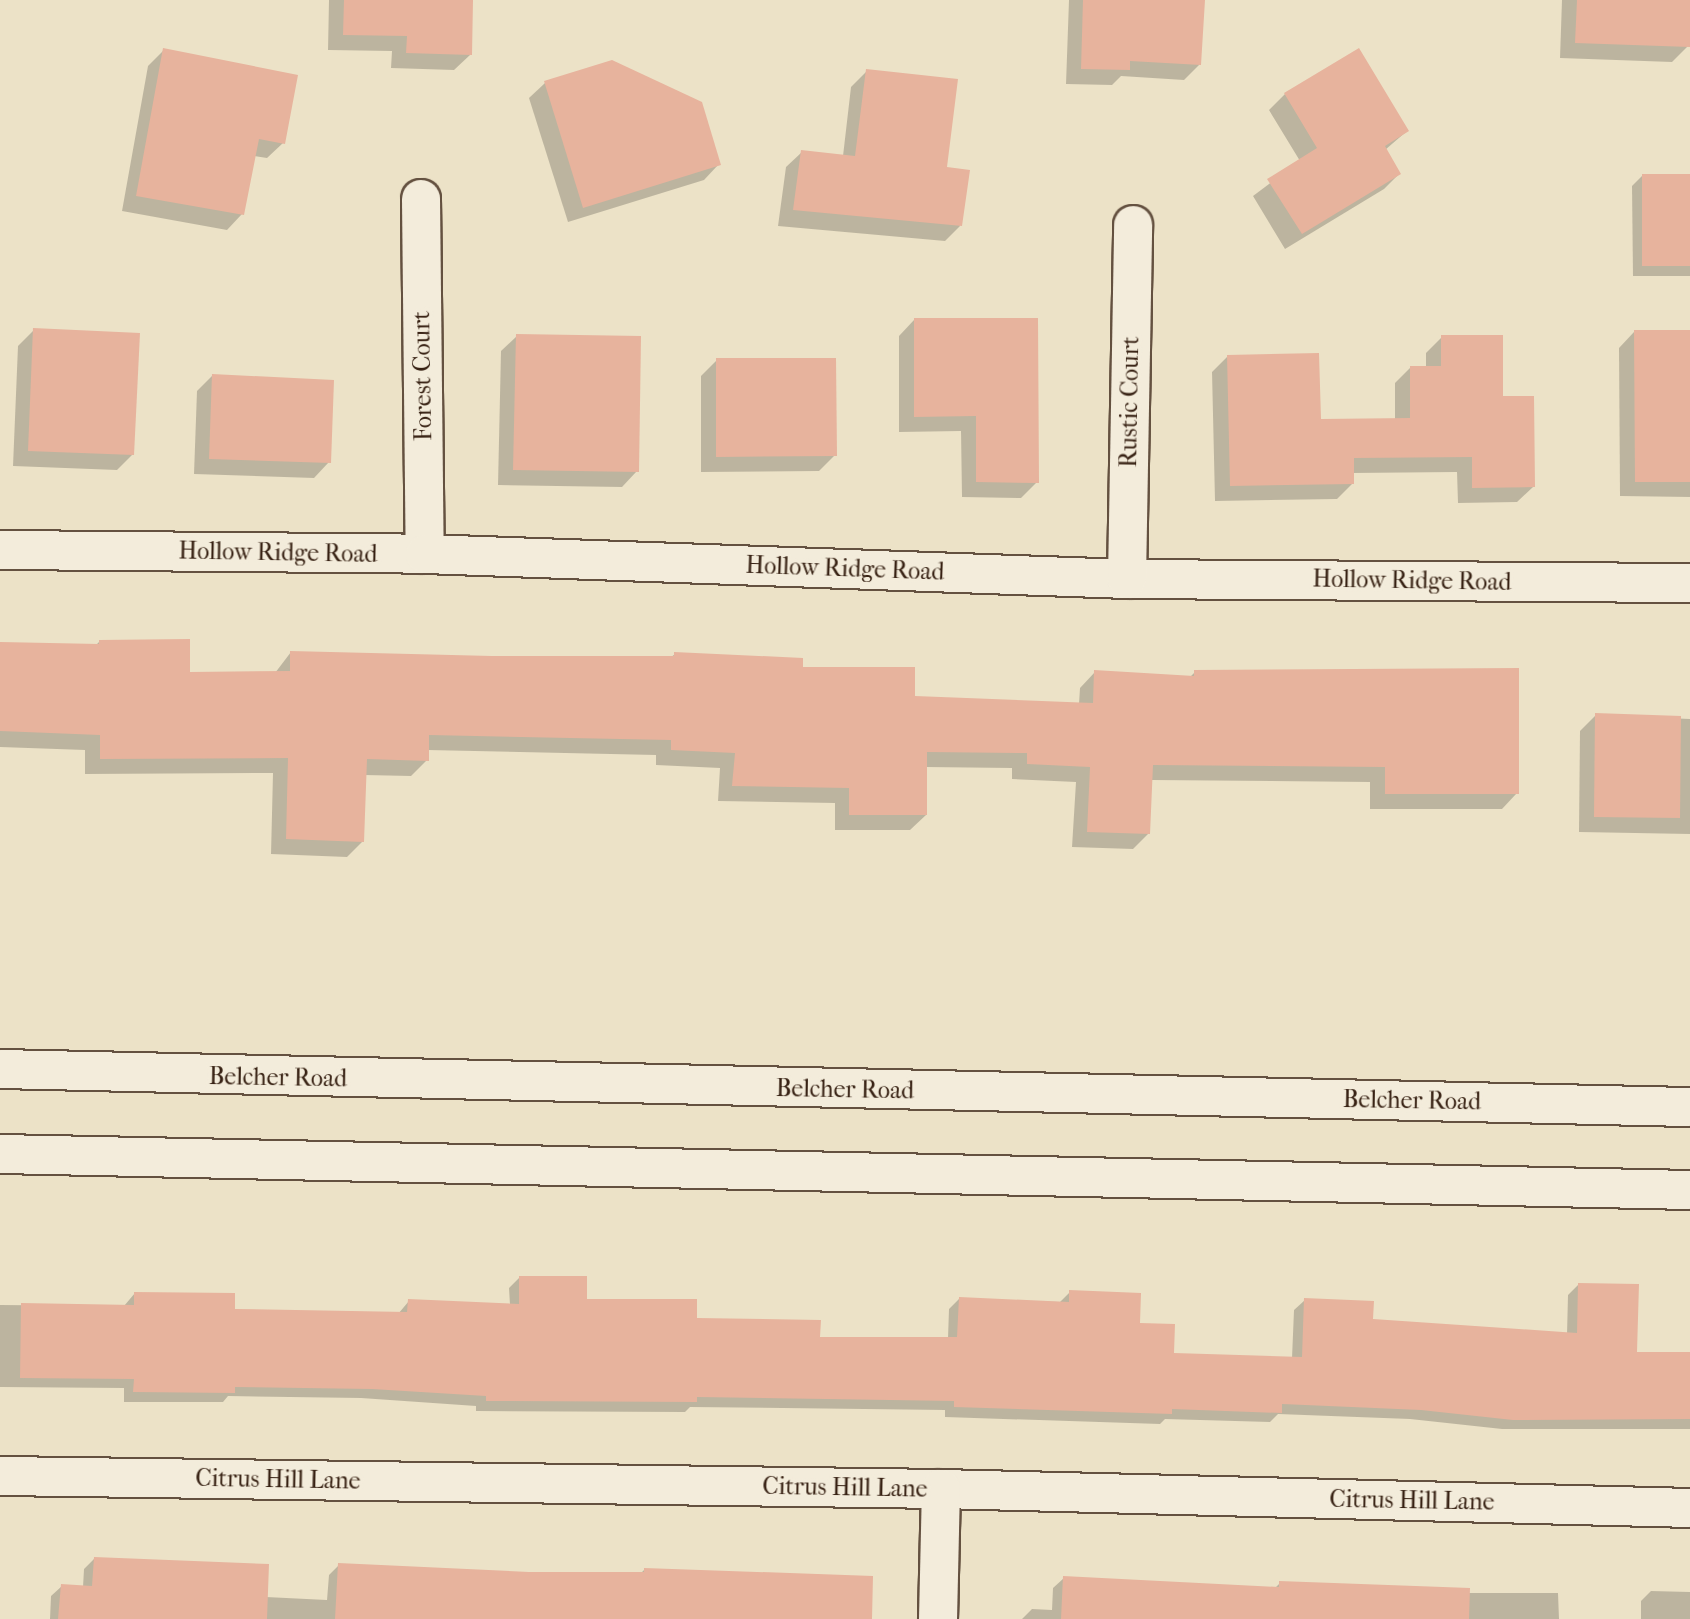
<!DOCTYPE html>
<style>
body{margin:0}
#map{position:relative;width:1690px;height:1619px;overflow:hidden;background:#ece2c7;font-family:"IM FELL French Canon",serif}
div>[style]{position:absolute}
.shadow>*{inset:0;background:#0003}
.building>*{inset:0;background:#e7b39d}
.roads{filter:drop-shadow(2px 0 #645140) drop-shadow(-2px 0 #645140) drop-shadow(0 2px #645140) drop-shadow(0 -2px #645140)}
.street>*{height:38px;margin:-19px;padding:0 19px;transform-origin:19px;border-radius:19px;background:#f3ecdb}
.secondary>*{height:38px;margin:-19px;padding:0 19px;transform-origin:19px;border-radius:19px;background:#f3ecdb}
span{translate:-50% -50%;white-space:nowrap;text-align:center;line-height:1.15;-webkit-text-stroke:7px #f3ecdb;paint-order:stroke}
.street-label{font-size:24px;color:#372113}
</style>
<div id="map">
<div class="shadow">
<div style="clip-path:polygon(329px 0,471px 0,470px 55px,454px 70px,391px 68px,392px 51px,328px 50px)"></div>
<div style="clip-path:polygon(1069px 0,1204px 0,1200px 64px,1184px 80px,1121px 76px,1112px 85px,1066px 84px)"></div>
<div style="clip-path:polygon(1562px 0,1690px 0,1688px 46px,1672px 62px,1560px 58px)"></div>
<div style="clip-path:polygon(164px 50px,283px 143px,267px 158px,254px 156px,242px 214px,227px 230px,122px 211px,148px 66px)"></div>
<div style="clip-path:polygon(867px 71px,945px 168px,960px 226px,945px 241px,778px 226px,786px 167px,802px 152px,843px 156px,851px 87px)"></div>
<div style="clip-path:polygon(545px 83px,719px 164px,704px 180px,568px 222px,529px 98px)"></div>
<div style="clip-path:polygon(1285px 94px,1407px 131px,1385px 150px,1399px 174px,1384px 189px,1285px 249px,1253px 196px,1300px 161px,1269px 110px)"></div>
<div style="clip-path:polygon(1643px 175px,1690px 175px,1690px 276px,1633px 276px,1632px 186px)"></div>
<div style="clip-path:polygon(914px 320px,1037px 482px,1021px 498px,962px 497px,961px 431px,899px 432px,899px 336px)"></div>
<div style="clip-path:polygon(34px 330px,133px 454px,117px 470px,13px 466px,18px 346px)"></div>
<div style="clip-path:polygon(1634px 332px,1690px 332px,1690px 497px,1620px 496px,1619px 348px)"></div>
<div style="clip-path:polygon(517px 336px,637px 471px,622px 487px,498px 485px,501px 351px)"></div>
<div style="clip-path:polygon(1442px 337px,1502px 398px,1533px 487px,1517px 502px,1458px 503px,1457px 472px,1352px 473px,1353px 483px,1337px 499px,1215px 501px,1212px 372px,1227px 357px,1320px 420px,1395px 420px,1395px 383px,1411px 367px,1426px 367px,1426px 353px)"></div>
<div style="clip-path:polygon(717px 360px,835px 455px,819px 471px,701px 472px,701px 376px)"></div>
<div style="clip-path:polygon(212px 376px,329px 462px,314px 478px,194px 474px,197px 391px)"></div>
<div style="clip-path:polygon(100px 641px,188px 673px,275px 673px,291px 652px,492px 658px,670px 658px,675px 654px,801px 668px,913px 698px,1079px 704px,1080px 688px,1095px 672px,1190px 677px,1195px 672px,1517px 793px,1502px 809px,1370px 809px,1370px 782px,1151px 780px,1149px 833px,1133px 849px,1072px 847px,1076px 782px,1012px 779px,1012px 768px,925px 767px,926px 815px,910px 830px,835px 830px,835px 803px,718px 801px,720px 768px,656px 765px,656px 755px,427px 750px,427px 760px,411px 776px,364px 775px,363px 841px,347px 857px,271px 854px,273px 773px,85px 774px,85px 750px,0 747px,0 643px,95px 646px)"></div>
<div style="clip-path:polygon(1596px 715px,1690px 719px,1690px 834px,1579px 832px,1580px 731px)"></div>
<div style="clip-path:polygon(520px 1277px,585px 1301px,819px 1339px,948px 1338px,949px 1309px,959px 1299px,1060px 1302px,1070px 1292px,1138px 1325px,1172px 1354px,1292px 1358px,1294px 1310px,1305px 1300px,1371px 1321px,1567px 1334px,1568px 1295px,1579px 1284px,1635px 1354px,1690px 1354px,1690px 1429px,1502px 1429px,1410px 1419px,1278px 1414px,1270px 1422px,1165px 1419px,1160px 1424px,945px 1417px,945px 1410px,690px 1407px,685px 1412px,476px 1411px,476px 1406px,361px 1398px,228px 1396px,223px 1402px,124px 1402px,124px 1388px,0 1387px,0 1305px,124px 1306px,135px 1293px,233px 1311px,398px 1314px,409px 1301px,510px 1305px,509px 1288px)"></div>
<div style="clip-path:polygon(94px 1559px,266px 1597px,327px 1600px,329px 1575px,339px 1565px,529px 1574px,640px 1574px,645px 1569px,870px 1619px,50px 1619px,51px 1596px,62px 1586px,83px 1587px,84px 1569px)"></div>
<div style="clip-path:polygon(1064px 1578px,1275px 1588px,1280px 1583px,1468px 1593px,1558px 1593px,1559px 1619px,1022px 1619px,1032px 1609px,1052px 1610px,1053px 1588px)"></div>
<div style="clip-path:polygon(1651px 1591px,1690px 1592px,1690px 1619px,1641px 1619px,1641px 1601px)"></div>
</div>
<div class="building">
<div style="clip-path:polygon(344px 0,473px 0,472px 55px,406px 53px,407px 36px,343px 35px)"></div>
<div style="clip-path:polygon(1083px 0,1205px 0,1201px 65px,1130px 61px,1130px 70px,1081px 69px)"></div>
<div style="clip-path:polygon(1577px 0,1690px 0,1690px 47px,1575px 43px)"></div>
<div style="clip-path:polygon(163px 48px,298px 75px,285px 144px,259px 139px,244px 215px,136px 196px)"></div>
<div style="clip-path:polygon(1359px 48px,1409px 131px,1385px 146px,1401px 174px,1302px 234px,1267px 179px,1317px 148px,1284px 93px)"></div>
<div style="clip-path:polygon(612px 60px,702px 102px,721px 165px,583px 208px,544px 81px)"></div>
<div style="clip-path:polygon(866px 69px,958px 79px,947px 167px,970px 170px,962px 226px,793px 210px,801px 150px,855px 156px)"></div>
<div style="clip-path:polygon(1642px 174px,1690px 174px,1690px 266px,1642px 266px)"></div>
<div style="clip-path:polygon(914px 318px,1038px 318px,1039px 483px,976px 482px,976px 416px,914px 417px)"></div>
<div style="clip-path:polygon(33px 328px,140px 333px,134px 455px,28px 451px)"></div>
<div style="clip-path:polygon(1634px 330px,1690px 330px,1690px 482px,1635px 482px)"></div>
<div style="clip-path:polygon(516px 334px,641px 336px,639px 472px,513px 470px)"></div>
<div style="clip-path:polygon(1441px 335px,1503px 335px,1503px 396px,1534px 396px,1535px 487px,1472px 488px,1472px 457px,1354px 458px,1354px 484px,1230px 486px,1227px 355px,1319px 353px,1321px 419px,1410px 418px,1410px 366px,1441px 366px)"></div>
<div style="clip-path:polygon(716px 358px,836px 358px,837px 456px,716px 457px)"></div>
<div style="clip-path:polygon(212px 374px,334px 380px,331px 463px,209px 459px)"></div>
<div style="clip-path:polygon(190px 639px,190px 672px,290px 671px,290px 651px,492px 656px,674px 656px,674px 652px,803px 658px,803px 667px,915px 667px,915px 696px,1093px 703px,1094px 670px,1194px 676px,1194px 670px,1519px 668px,1519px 794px,1385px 794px,1385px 767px,1153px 765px,1150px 834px,1087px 832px,1090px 767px,1027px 764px,1027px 753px,927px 752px,927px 815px,849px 815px,849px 788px,732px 786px,735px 753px,671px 750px,671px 740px,429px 735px,429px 761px,367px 759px,364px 842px,286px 839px,288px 758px,100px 759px,100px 735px,0 731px,0 642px,99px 644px,99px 640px)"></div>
<div style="clip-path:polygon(1595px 713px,1681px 716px,1680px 818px,1594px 817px)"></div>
<div style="clip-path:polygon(519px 1276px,587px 1276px,587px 1299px,697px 1299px,697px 1318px,821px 1320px,820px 1337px,957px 1337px,959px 1297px,1069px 1302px,1069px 1290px,1141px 1293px,1140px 1323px,1175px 1324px,1174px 1353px,1302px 1357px,1304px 1298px,1374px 1301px,1373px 1319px,1577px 1333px,1578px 1283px,1639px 1284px,1637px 1352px,1690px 1352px,1690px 1419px,1513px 1420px,1421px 1410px,1282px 1404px,1282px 1413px,1172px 1409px,1172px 1414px,954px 1407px,954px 1401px,697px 1397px,697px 1402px,486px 1401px,486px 1396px,372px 1389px,235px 1387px,235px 1393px,133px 1392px,134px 1379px,20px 1378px,21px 1303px,134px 1305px,134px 1292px,235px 1293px,235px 1309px,407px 1312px,408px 1299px,519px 1304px)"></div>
<div style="clip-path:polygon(94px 1557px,269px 1564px,267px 1619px,58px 1619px,61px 1584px,92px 1586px)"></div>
<div style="clip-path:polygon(338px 1563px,529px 1572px,644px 1572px,644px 1568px,873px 1576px,872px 1619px,335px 1619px)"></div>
<div style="clip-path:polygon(1063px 1576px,1279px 1587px,1279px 1581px,1470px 1588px,1469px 1619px,1061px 1619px)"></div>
</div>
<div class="roads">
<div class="street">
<div style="left:421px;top:199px;width:355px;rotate:89.4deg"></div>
<div style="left:0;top:550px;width:425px;rotate:0.5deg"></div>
<div style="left:425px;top:554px;width:702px;rotate:2.04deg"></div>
<div style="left:1127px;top:579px;width:563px;rotate:0.41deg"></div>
<div style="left:1127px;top:579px;width:354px;rotate:-89deg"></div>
<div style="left:0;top:1476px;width:941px;rotate:0.79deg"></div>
<div style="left:941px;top:1489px;width:749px;rotate:1.45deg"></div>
<div style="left:938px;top:1619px;width:130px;rotate:-88.7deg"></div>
</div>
<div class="secondary">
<div style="left:0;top:1069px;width:1690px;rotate:1.29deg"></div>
<div style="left:0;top:1154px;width:1690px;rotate:1.22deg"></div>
</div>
</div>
<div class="street-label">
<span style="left:423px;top:376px;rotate:-91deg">Forest Court</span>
<span style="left:1130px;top:402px;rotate:-89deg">Rustic Court</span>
<span style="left:278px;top:553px;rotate:1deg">Hollow Ridge Road</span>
<span style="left:845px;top:569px;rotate:2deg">Hollow Ridge Road</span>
<span style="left:1412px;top:581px;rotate:1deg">Hollow Ridge Road</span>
<span style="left:278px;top:1078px;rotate:1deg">Belcher Road</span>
<span style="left:845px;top:1090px;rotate:1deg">Belcher Road</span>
<span style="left:1412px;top:1101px;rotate:1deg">Belcher Road</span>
<span style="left:278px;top:1480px;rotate:1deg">Citrus Hill Lane</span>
<span style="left:845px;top:1488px;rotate:1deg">Citrus Hill Lane</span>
<span style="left:1412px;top:1501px;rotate:1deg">Citrus Hill Lane</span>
</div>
</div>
